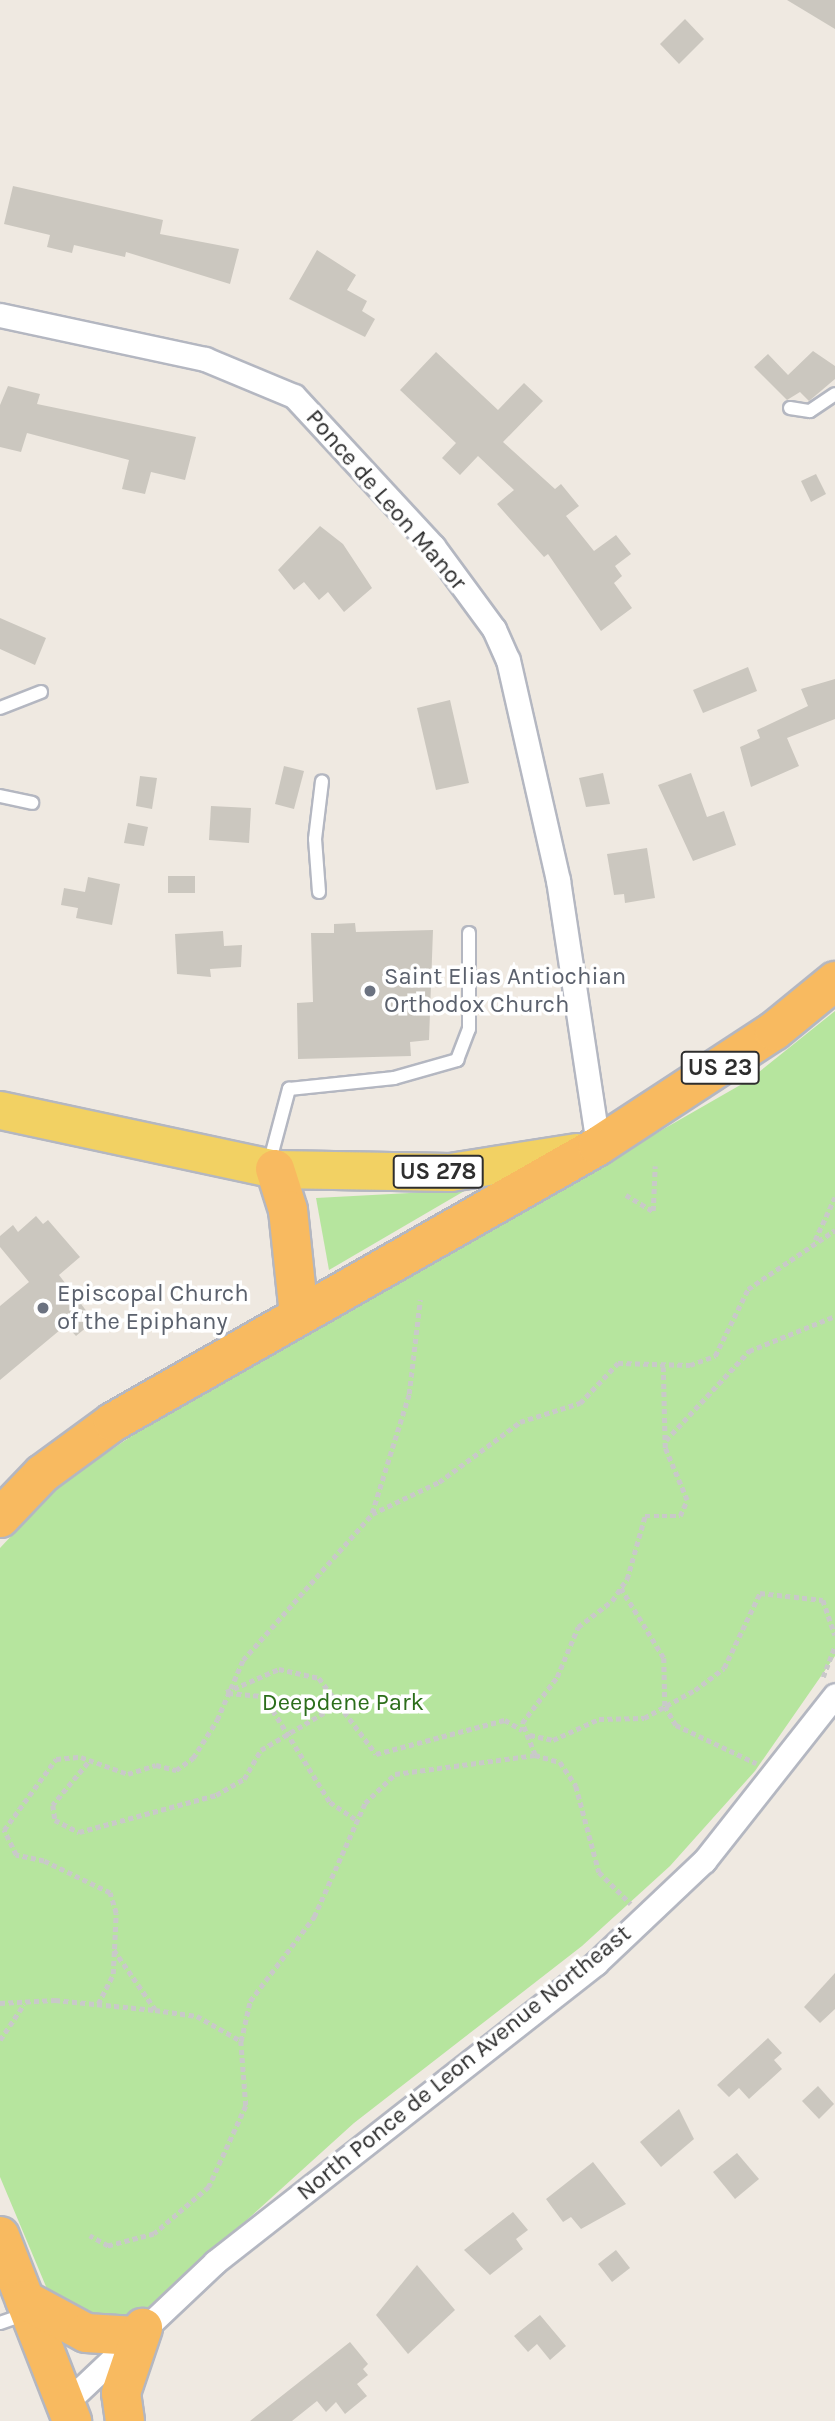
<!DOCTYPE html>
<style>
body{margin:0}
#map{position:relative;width:835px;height:2421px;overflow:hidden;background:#efe9e1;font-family:Karla,sans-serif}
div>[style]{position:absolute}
.green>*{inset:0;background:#b6e59e}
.building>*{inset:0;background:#cbc7bf}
.path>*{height:4.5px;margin-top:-2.25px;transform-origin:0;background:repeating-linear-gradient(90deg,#c9c9c9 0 5px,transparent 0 8.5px)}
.roads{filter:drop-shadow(2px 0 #b4b7c1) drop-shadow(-2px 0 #b4b7c1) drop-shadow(0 2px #b4b7c1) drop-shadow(0 -2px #b4b7c1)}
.service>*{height:12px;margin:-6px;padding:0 6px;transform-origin:6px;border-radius:6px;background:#fff}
.minor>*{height:23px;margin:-11.5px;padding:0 11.5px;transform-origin:11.5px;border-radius:11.5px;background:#fff}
.primary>*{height:37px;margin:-18.5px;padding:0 18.5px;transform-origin:18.5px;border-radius:18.5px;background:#f2d163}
.trunk>*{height:38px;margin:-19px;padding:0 19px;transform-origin:19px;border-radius:19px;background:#f8ba60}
.dots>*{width:19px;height:19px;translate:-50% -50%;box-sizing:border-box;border:4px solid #fff;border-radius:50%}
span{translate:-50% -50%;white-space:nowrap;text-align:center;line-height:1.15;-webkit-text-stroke:7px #fff;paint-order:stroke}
.shield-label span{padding:2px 5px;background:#fff;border:2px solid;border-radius:5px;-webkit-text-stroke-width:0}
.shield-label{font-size:23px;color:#2e2e2e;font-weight:700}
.street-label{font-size:24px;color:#2e2e2e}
.worship-label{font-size:24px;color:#5b616d}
.left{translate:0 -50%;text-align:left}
.park-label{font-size:24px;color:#2c6e1b}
</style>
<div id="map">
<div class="green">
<div style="clip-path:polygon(835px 1011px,835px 1656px,755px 1771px,670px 1866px,582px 1946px,354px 2123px,131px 2325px,112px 2329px,50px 2296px,0 2177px,0 1548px,59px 1485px,151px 1423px,749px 1080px)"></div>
<div style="clip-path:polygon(466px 1190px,329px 1270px,316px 1198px)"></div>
</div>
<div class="building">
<div style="clip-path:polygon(787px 0,835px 0,835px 29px)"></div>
<div style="clip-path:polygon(685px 19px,704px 39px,679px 64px,660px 44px)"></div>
<div style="clip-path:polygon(13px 186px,163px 220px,160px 234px,239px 249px,230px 284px,126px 252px,125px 257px,74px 245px,72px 253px,47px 247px,50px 235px,4px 224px)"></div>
<div style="clip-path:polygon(317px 250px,356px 275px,347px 290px,367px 301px,362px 311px,375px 319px,365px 337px,289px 299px)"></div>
<div style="clip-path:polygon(813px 351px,835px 366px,835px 379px,809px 401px,800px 392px,787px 400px,754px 367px,768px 354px,788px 375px)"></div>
<div style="clip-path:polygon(436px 352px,498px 410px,524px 383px,543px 401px,503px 442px,555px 489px,561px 484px,579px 506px,566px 516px,594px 551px,616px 535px,631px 554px,615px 566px,622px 576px,614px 583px,632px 608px,601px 631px,548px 554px,544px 557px,497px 504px,514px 490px,478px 456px,460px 475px,442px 458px,456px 443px,400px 390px)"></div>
<div style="clip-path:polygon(8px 386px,40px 394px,37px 404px,196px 437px,185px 480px,151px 472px,145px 494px,122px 489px,129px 460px,27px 433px,21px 452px,0 447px,0 405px)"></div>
<div style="clip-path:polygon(816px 474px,826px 494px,811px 502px,801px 481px)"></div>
<div style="clip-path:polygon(320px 526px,343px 544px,372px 588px,344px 612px,328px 592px,319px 600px,304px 582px,294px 590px,278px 570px)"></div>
<div style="clip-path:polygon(0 618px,46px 638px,35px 665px,0 649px)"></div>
<div style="clip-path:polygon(748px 667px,757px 691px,703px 713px,693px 690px)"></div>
<div style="clip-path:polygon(835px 679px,835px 719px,787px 738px,799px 766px,751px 787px,740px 747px,760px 738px,757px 730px,808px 706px,801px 689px)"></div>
<div style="clip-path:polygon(450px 700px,469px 783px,436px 790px,417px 708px)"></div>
<div style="clip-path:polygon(284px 766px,304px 771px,294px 809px,275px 804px)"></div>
<div style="clip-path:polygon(603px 773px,610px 804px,586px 807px,579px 778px)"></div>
<div style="clip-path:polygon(691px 773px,707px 817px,724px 811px,736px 845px,693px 861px,658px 785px)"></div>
<div style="clip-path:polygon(140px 776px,157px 778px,152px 809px,136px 806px)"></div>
<div style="clip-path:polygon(211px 806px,251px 808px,249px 843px,209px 840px)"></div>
<div style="clip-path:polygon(128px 823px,148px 827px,144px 846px,124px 843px)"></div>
<div style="clip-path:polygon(647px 848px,655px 898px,625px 903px,624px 894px,614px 895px,607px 854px)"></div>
<div style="clip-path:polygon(168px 876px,195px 876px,195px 893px,168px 893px)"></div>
<div style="clip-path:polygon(88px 877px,120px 884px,112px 925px,76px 918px,78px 908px,61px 905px,64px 888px,85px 892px)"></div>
<div style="clip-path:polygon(355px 923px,356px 932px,433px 930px,429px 1040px,410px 1042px,411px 1056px,298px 1059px,297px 1003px,313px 1002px,311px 933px,334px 933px,334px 924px)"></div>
<div style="clip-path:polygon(223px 931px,224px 946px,242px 945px,241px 967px,210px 969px,211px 977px,177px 974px,175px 934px)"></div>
<div style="clip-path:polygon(36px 1216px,43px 1224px,48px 1220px,80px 1257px,59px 1275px,94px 1321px,76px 1336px,66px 1325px,0 1380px,0 1306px,29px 1282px,0 1247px,0 1236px,13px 1225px,18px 1232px)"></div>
<div style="clip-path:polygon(835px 1973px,835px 2009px,820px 2023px,804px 2007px)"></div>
<div style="clip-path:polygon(768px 2038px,782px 2053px,774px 2060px,782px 2069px,749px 2099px,739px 2088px,729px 2097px,717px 2085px)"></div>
<div style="clip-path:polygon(818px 2086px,834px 2104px,819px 2119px,802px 2101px)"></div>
<div style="clip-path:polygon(679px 2109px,694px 2139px,661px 2167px,640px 2142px)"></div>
<div style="clip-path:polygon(737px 2153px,759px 2179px,735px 2199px,713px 2172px)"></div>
<div style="clip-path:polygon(593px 2162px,626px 2204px,581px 2229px,571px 2217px,563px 2222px,546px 2199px)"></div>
<div style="clip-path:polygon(513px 2212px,528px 2230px,516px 2239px,523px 2249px,490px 2275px,464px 2250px)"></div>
<div style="clip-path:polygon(616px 2250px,630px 2268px,612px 2282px,598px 2264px)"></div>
<div style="clip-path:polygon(417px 2265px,455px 2310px,408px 2354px,376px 2315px)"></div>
<div style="clip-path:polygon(540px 2315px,566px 2346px,550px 2360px,537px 2344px,528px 2352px,514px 2336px)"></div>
<div style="clip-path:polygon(350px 2342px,368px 2364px,363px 2369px,368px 2375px,357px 2384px,367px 2396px,345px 2414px,336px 2402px,326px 2412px,317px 2401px,292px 2421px,250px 2421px)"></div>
</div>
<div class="path">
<div style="left:626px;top:1195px;width:31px;rotate:31deg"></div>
<div style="left:653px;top:1211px;width:45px;rotate:-87.5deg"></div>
<div style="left:815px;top:1240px;width:47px;rotate:-65.1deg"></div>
<div style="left:666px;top:1440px;width:122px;rotate:-47deg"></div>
<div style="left:749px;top:1351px;width:93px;rotate:-22.1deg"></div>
<div style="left:372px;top:1513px;width:125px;rotate:-72.7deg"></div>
<div style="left:409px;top:1394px;width:95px;rotate:-83.3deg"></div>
<div style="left:621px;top:1588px;width:82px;rotate:58.4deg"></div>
<div style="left:664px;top:1658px;width:48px;rotate:88.8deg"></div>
<div style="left:665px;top:1706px;width:22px;rotate:60deg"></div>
<div style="left:676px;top:1725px;width:89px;rotate:25.4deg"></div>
<div style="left:823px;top:1677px;width:34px;rotate:-69deg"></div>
<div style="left:226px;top:1692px;width:58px;rotate:-23.5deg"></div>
<div style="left:279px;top:1669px;width:41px;rotate:12.7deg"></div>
<div style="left:319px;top:1678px;width:95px;rotate:53.1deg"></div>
<div style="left:376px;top:1754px;width:133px;rotate:-14.8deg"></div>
<div style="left:505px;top:1720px;width:20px;rotate:30deg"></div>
<div style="left:228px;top:1693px;width:36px;rotate:5deg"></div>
<div style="left:264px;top:1696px;width:125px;rotate:58.1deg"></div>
<div style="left:330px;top:1802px;width:30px;rotate:34deg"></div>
<div style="left:530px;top:1735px;width:24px;rotate:12deg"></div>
<div style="left:553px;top:1740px;width:51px;rotate:-24.5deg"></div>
<div style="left:599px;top:1719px;width:45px;rotate:-1.3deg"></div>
<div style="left:644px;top:1718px;width:58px;rotate:-28.8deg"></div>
<div style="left:695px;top:1690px;width:36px;rotate:-37deg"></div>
<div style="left:724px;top:1668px;width:83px;rotate:-64.4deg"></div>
<div style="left:760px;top:1593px;width:63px;rotate:6.3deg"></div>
<div style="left:823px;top:1600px;width:37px;rotate:71deg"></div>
<div style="left:535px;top:1755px;width:26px;rotate:16deg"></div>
<div style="left:560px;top:1762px;width:29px;rotate:56deg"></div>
<div style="left:576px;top:1786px;width:89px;rotate:75deg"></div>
<div style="left:599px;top:1872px;width:45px;rotate:45deg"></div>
<div style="left:88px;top:1763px;width:55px;rotate:129.8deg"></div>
<div style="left:53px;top:1805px;width:15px;rotate:82deg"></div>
<div style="left:55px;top:1820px;width:27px;rotate:27deg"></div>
<div style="left:79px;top:1832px;width:142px;rotate:-15.1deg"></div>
<div style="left:216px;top:1795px;width:32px;rotate:-30deg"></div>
<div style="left:244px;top:1779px;width:34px;rotate:-60deg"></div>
<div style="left:261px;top:1750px;width:88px;rotate:-30.6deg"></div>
<div style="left:114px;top:1950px;width:72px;rotate:55.2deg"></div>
<div style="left:0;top:2003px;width:55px;rotate:-3.1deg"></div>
<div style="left:55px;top:2000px;width:100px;rotate:5.7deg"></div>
<div style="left:155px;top:2010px;width:42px;rotate:8.1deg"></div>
<div style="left:197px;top:2016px;width:51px;rotate:29.6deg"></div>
<div style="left:241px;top:2041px;width:65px;rotate:85.6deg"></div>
<div style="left:246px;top:2106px;width:89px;rotate:114.6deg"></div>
<div style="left:209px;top:2187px;width:72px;rotate:139.5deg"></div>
<div style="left:154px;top:2234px;width:48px;rotate:165.4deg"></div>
<div style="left:108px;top:2246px;width:21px;rotate:-151deg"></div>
<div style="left:98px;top:2004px;width:34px;rotate:-63deg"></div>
<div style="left:113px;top:1974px;width:61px;rotate:-87.2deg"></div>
<div style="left:116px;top:1913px;width:21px;rotate:-107deg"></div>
<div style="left:110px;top:1893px;width:73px;rotate:-154.1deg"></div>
<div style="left:44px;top:1861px;width:29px;rotate:-168deg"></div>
<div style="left:16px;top:1855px;width:28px;rotate:-116deg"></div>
<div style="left:4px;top:1830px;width:88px;rotate:-53.8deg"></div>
<div style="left:56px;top:1759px;width:25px;rotate:-5deg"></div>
<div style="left:81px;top:1757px;width:50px;rotate:19.9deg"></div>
<div style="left:128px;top:1774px;width:29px;rotate:-18deg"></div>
<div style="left:156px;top:1765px;width:21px;rotate:14deg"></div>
<div style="left:176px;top:1770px;width:21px;rotate:-35deg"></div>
<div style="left:193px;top:1758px;width:45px;rotate:-57.7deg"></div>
<div style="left:217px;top:1720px;width:65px;rotate:-66.6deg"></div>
<div style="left:243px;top:1660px;width:195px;rotate:-48.5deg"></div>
<div style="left:372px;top:1514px;width:74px;rotate:-25.5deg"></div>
<div style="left:439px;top:1482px;width:101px;rotate:-36.5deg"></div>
<div style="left:520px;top:1422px;width:63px;rotate:-17.6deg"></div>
<div style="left:580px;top:1403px;width:55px;rotate:-46.5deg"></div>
<div style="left:618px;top:1363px;width:72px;rotate:1.6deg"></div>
<div style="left:690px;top:1365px;width:27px;rotate:-20deg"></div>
<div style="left:715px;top:1356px;width:75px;rotate:-63.8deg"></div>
<div style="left:748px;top:1289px;width:105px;rotate:-34.1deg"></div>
<div style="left:0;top:2040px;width:43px;rotate:-56.3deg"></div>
<div style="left:241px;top:2041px;width:41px;rotate:-77.3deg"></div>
<div style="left:250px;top:2001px;width:106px;rotate:-52.7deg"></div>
<div style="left:314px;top:1917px;width:125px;rotate:-65.9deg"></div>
<div style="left:365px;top:1803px;width:42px;rotate:-44deg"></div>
<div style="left:395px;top:1774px;width:141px;rotate:-7.7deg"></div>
<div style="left:535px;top:1755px;width:35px;rotate:-112deg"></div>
<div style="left:522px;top:1723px;width:58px;rotate:-52.7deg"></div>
<div style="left:557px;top:1677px;width:54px;rotate:-67.2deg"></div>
<div style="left:578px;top:1627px;width:43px;rotate:-37.4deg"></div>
<div style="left:612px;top:1601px;width:27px;rotate:-56deg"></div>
<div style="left:627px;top:1579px;width:66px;rotate:-74.1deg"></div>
<div style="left:645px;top:1516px;width:35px"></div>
<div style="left:680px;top:1516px;width:17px;rotate:-66deg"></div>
<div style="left:687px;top:1500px;width:56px;rotate:-112.9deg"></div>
<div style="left:665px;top:1448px;width:81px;rotate:-91.4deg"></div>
</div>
<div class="roads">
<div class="service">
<div style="left:790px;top:408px;width:20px;rotate:9deg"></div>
<div style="left:810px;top:411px;width:30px;rotate:-34deg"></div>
<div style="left:0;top:708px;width:44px;rotate:-21.3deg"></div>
<div style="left:0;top:796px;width:33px;rotate:12deg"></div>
<div style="left:319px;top:892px;width:53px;rotate:-94.3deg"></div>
<div style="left:315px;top:839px;width:58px;rotate:-83.1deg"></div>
<div style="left:269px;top:1164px;width:78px;rotate:-75.1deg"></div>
<div style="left:289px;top:1089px;width:106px;rotate:-6deg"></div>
<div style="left:394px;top:1078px;width:66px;rotate:-15.9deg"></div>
<div style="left:457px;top:1060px;width:33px;rotate:-69deg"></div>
<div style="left:469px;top:1029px;width:96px;rotate:-90deg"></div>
<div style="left:0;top:2323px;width:28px;rotate:-19deg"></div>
</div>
<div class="minor">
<div style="left:0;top:315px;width:210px;rotate:12.1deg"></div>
<div style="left:205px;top:359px;width:96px;rotate:22.6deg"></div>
<div style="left:294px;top:396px;width:205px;rotate:47.2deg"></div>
<div style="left:433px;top:546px;width:103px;rotate:53.7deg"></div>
<div style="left:494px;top:629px;width:34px;rotate:66deg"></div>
<div style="left:508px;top:660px;width:226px;rotate:77.2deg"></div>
<div style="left:558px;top:880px;width:269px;rotate:81.4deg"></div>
<div style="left:65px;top:2404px;width:207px;rotate:-43.4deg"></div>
<div style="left:215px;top:2262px;width:484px;rotate:-38.1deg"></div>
<div style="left:596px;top:1963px;width:149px;rotate:-43.4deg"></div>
<div style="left:704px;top:1861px;width:211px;rotate:-51.7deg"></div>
</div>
<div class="primary">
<div style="left:0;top:1110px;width:281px;rotate:12.1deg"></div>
<div style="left:275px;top:1169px;width:175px;rotate:1deg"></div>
<div style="left:450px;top:1172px;width:128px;rotate:-9deg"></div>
</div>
<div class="trunk">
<div style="left:275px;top:1169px;width:43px;rotate:72.4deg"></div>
<div style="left:288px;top:1210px;width:105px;rotate:84deg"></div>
<div style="left:0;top:1518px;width:61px;rotate:-46.3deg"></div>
<div style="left:42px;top:1474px;width:88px;rotate:-36.2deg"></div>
<div style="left:113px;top:1422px;width:558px;rotate:-29.64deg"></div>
<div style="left:598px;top:1146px;width:210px;rotate:-33.2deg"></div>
<div style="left:774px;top:1031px;width:79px;rotate:-39.3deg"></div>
<div style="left:0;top:2236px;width:199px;rotate:68.7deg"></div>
<div style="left:25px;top:2300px;width:69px;rotate:28.4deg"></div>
<div style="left:86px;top:2333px;width:49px;rotate:3.5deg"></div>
<div style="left:125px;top:2421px;width:28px;rotate:-98deg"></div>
<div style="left:121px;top:2393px;width:69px;rotate:-71.3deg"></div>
</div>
</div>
<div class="dots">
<div style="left:370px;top:991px;background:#6b7280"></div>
<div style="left:43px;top:1308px;background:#6b7280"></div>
</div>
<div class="shield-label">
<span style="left:720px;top:1068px">US 23</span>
<span style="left:438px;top:1172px">US 278</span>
</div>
<div class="street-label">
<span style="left:386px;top:500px;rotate:49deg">Ponce de Leon Manor</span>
<span style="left:464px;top:2063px;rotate:-39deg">North Ponce de Leon Avenue Northeast</span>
</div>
<div class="worship-label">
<span class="left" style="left:384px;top:991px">Saint Elias Antiochian<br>Orthodox Church</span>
<span class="left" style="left:57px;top:1308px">Episcopal Church<br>of the Epiphany</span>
</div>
<div class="park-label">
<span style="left:343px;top:1703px">Deepdene Park</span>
</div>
</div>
